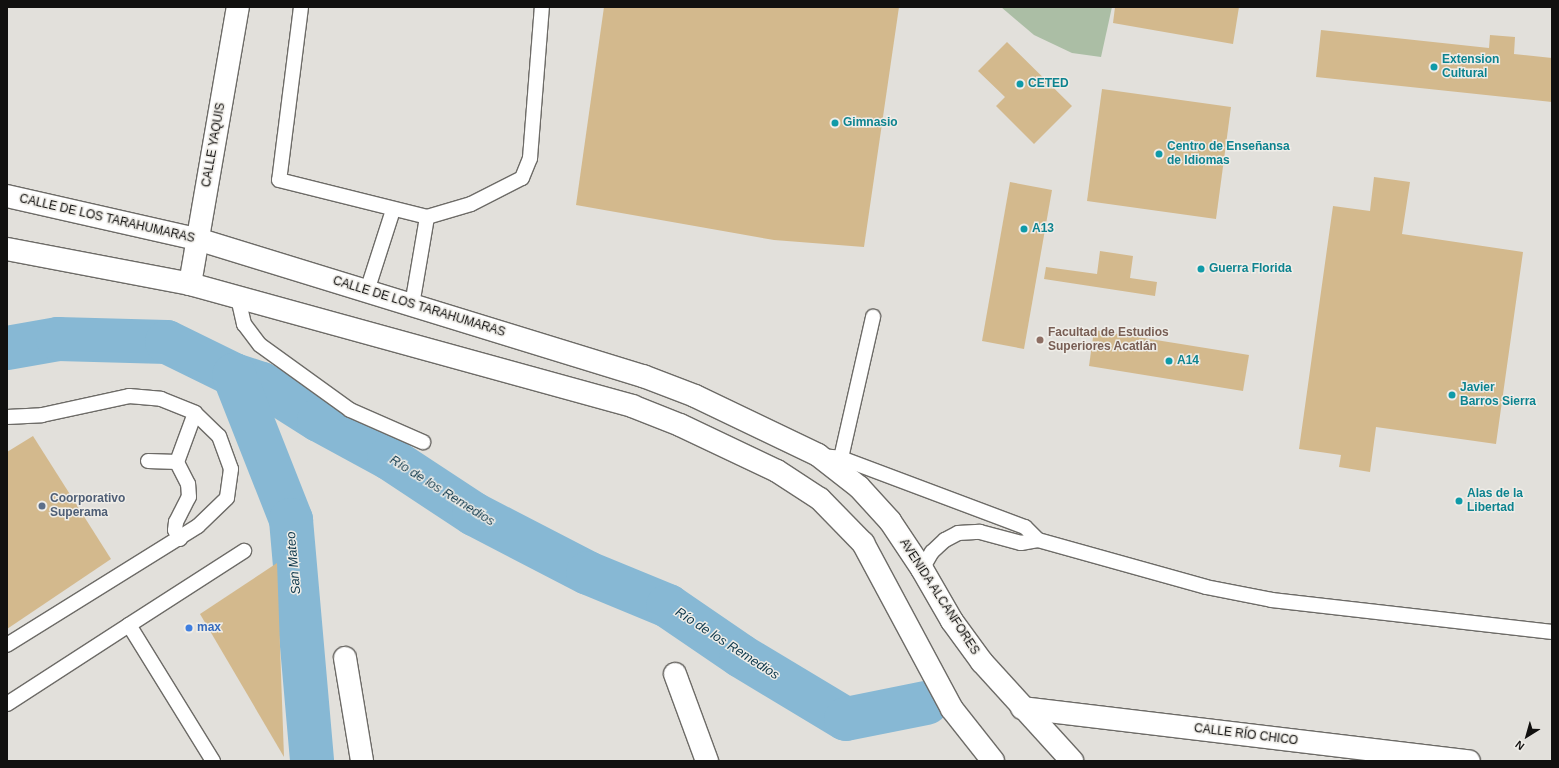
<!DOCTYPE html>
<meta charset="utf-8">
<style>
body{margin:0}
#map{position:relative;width:1559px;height:768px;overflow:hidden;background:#e2e0db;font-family:Helvetica,sans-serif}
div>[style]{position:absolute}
.green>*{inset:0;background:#abbea5}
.river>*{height:44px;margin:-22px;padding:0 22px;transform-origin:22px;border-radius:22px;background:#87b8d4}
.building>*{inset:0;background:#d3b98d}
.roads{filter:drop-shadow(1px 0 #6d6b67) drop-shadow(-1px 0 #6d6b67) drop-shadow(0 1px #6d6b67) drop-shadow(0 -1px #6d6b67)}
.service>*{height:14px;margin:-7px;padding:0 7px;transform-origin:7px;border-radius:7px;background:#fff}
.minor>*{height:22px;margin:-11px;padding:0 11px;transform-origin:11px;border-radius:11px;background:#fff}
.secondary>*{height:22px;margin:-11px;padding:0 11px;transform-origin:11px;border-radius:11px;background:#fff}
.dots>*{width:11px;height:11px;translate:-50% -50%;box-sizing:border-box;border:2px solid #efede8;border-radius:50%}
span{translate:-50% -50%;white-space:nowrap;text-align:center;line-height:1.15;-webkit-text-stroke:3px #efede8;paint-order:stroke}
.culture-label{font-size:12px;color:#0d838f;font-weight:700}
.left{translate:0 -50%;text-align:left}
.street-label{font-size:12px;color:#11100f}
.education-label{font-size:12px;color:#785e54;font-weight:700}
.service-label{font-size:12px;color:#4e5e75;font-weight:700}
.shop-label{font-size:12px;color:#366cbe;font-weight:700}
.water-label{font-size:13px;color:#0b364a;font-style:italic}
.frame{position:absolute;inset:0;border:8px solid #11100f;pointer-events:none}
.north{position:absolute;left:1507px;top:716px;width:40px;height:40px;-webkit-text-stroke:3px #efede8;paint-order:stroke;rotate:217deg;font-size:11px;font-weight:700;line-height:16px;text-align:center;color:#11100f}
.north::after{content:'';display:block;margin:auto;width:14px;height:18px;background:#11100f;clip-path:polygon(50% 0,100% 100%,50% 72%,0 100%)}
</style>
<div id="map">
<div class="green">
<div style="clip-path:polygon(1001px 7px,1112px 7px,1101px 57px,1072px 53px,1034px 35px)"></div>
</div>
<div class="river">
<div style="left:7px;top:348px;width:52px;rotate:-10deg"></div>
<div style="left:58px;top:339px;width:109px;rotate:1.6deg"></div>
<div style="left:167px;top:342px;width:75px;rotate:26.2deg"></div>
<div style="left:234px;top:375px;width:29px;rotate:18deg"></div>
<div style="left:262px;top:384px;width:67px;rotate:32.3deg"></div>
<div style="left:319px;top:420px;width:80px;rotate:28.5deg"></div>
<div style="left:389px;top:458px;width:102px;rotate:33.4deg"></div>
<div style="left:474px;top:514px;width:128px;rotate:27.4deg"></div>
<div style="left:588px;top:573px;width:87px;rotate:22.4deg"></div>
<div style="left:668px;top:606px;width:88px;rotate:34.4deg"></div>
<div style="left:741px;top:656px;width:122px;rotate:31deg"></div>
<div style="left:846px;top:719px;width:82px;rotate:-11.3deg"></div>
<div style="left:234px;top:375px;width:156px;rotate:68.5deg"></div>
<div style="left:291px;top:520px;width:242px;rotate:85deg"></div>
</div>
<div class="building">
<div style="clip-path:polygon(604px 7px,899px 7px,864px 247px,774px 240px,576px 205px)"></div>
<div style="clip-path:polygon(1115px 7px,1239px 7px,1233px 44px,1113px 23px)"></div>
<div style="clip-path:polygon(1321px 30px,1489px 48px,1490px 35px,1515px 37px,1514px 54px,1552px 58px,1552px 102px,1316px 77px)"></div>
<div style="clip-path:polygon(1007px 42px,1072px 106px,1034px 144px,996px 106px,1005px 97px,978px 71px)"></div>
<div style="clip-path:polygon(1102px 89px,1231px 107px,1216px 219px,1087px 201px)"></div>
<div style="clip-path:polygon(1374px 177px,1410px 182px,1402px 234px,1523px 252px,1496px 444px,1376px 427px,1370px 472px,1339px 467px,1341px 455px,1299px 449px,1333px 206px,1370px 211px)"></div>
<div style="clip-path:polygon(1010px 182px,1052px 190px,1024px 349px,982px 341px)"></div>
<div style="clip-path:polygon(1100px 251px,1133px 256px,1130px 278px,1157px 282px,1155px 296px,1044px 279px,1046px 267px,1097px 274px)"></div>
<div style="clip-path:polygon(1094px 330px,1249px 355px,1243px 391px,1089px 366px)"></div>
<div style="clip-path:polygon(33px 436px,111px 559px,7px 629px,7px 452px)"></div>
<div style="clip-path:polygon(277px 563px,284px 757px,200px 614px)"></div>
</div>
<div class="roads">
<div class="service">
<div style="left:301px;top:7px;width:174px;rotate:97.2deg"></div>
<div style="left:279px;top:180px;width:153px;rotate:14deg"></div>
<div style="left:427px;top:217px;width:46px;rotate:-16.5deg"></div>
<div style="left:471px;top:204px;width:57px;rotate:-27deg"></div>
<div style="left:522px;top:178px;width:22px;rotate:-68deg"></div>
<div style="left:530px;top:158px;width:151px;rotate:-85.5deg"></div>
<div style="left:367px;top:291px;width:85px;rotate:-72.2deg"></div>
<div style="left:238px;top:298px;width:27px;rotate:77deg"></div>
<div style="left:244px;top:324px;width:26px;rotate:53deg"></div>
<div style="left:260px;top:345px;width:111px;rotate:35.8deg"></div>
<div style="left:350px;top:410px;width:80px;rotate:23.7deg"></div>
<div style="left:412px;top:305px;width:89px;rotate:-80.3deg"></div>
<div style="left:7px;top:417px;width:35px;rotate:-3deg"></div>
<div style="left:42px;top:415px;width:89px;rotate:-12.3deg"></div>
<div style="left:129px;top:396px;width:32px;rotate:5deg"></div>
<div style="left:161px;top:399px;width:37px;rotate:22deg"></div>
<div style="left:195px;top:413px;width:33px;rotate:44deg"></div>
<div style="left:219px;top:436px;width:35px;rotate:70deg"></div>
<div style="left:231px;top:469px;width:29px;rotate:98deg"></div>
<div style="left:227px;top:498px;width:40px;rotate:136deg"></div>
<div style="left:198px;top:526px;width:225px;rotate:148.1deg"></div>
<div style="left:820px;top:456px;width:21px;rotate:5deg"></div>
<div style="left:841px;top:458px;width:197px;rotate:20.6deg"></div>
<div style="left:1025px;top:527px;width:18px;rotate:45deg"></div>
<div style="left:841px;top:458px;width:145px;rotate:-77.2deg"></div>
<div style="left:148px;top:461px;width:29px;rotate:2deg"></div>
<div style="left:180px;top:539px;width:10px;rotate:-119deg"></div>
<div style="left:175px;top:530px;width:8px;rotate:-83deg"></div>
<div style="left:176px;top:522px;width:28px;rotate:-63deg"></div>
<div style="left:189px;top:497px;width:13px;rotate:-94deg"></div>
<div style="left:188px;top:484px;width:25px;rotate:-117deg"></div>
<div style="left:177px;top:462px;width:52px;rotate:-69.8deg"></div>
<div style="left:922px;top:569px;width:20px;rotate:-60deg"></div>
<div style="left:932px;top:552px;width:18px;rotate:-43deg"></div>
<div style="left:945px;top:540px;width:15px;rotate:-28deg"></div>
<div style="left:958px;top:533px;width:22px;rotate:-3deg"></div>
<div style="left:980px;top:532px;width:42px;rotate:15deg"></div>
<div style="left:1021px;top:543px;width:17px;rotate:-10deg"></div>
<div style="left:1038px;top:540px;width:174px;rotate:15.6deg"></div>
<div style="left:1206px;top:587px;width:67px;rotate:11.1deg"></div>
<div style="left:1272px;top:600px;width:282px;rotate:6.5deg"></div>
<div style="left:129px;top:625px;width:137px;rotate:-32.8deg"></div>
<div style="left:7px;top:704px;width:145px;rotate:-32.9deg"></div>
<div style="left:129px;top:625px;width:160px;rotate:58.3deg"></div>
</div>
<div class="minor">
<div style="left:345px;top:658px;width:104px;rotate:80.6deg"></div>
<div style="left:675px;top:674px;width:93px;rotate:69.8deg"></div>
<div style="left:1022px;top:708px;width:450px;rotate:6.8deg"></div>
</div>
<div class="secondary">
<div style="left:7px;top:196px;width:195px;rotate:12.8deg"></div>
<div style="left:197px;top:239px;width:467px;rotate:17.1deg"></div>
<div style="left:643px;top:376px;width:56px;rotate:21deg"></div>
<div style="left:695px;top:396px;width:136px;rotate:25.6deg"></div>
<div style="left:818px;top:455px;width:52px;rotate:38deg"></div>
<div style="left:859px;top:487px;width:46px;rotate:47.6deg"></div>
<div style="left:890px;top:521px;width:58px;rotate:56.3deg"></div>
<div style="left:922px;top:569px;width:60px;rotate:60deg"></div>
<div style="left:952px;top:621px;width:51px;rotate:53.8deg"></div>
<div style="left:982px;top:662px;width:134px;rotate:47.7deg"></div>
<div style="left:7px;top:249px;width:186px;rotate:10.8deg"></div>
<div style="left:190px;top:284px;width:459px;rotate:15.4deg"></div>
<div style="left:632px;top:406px;width:52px;rotate:21.6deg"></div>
<div style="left:680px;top:425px;width:107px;rotate:25.4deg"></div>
<div style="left:777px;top:471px;width:51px;rotate:33.1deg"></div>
<div style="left:820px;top:499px;width:62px;rotate:45.7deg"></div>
<div style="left:863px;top:543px;width:188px;rotate:61.8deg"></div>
<div style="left:952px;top:709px;width:66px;rotate:51.7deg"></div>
<div style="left:190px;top:284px;width:281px;rotate:-80.2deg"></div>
</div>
</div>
<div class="dots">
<div style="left:1434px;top:67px;background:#0f9aa8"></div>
<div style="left:1020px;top:84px;background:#0f9aa8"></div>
<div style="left:835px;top:123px;background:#0f9aa8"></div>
<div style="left:1159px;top:154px;background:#0f9aa8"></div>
<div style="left:1024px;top:229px;background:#0f9aa8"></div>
<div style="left:1201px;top:269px;background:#0f9aa8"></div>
<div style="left:1040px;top:340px;background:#8d6e63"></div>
<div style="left:1169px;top:361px;background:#0f9aa8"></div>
<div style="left:1452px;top:395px;background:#0f9aa8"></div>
<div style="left:1459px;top:501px;background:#0f9aa8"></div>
<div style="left:42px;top:506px;background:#5c6f8a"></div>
<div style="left:189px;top:628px;background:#3f7fe0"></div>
</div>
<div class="culture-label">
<span class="left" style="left:1442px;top:67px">Extension<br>Cultural</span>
<span class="left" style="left:1028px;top:84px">CETED</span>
<span class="left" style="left:843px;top:123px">Gimnasio</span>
<span class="left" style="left:1167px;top:154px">Centro de Enseñansa<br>de Idiomas</span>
<span class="left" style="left:1032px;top:229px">A13</span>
<span class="left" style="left:1209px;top:269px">Guerra Florida</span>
<span class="left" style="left:1177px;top:361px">A14</span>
<span class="left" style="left:1460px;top:395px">Javier<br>Barros Sierra</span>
<span class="left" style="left:1467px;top:501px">Alas de la<br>Libertad</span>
</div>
<div class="street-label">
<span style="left:214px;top:145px;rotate:-80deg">CALLE YAQUIS</span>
<span style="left:107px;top:219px;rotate:13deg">CALLE DE LOS TARAHUMARAS</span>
<span style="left:419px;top:307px;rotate:17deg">CALLE DE LOS TARAHUMARAS</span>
<span style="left:939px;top:597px;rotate:57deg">AVENIDA ALCANFORES</span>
<span style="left:1246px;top:735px;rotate:7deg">CALLE RÍO CHICO</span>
</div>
<div class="education-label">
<span class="left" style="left:1048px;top:340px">Facultad de Estudios<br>Superiores Acatlán</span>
</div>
<div class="service-label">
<span class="left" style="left:50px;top:506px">Coorporativo<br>Superama</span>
</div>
<div class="shop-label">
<span class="left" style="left:197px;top:628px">max</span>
</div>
<div class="water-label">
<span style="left:442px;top:491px;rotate:32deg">Río de los Remedios</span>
<span style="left:294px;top:563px;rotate:-95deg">San Mateo</span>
<span style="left:727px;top:644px;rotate:33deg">Río de los Remedios</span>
</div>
<div class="frame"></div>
<div class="north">N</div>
</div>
